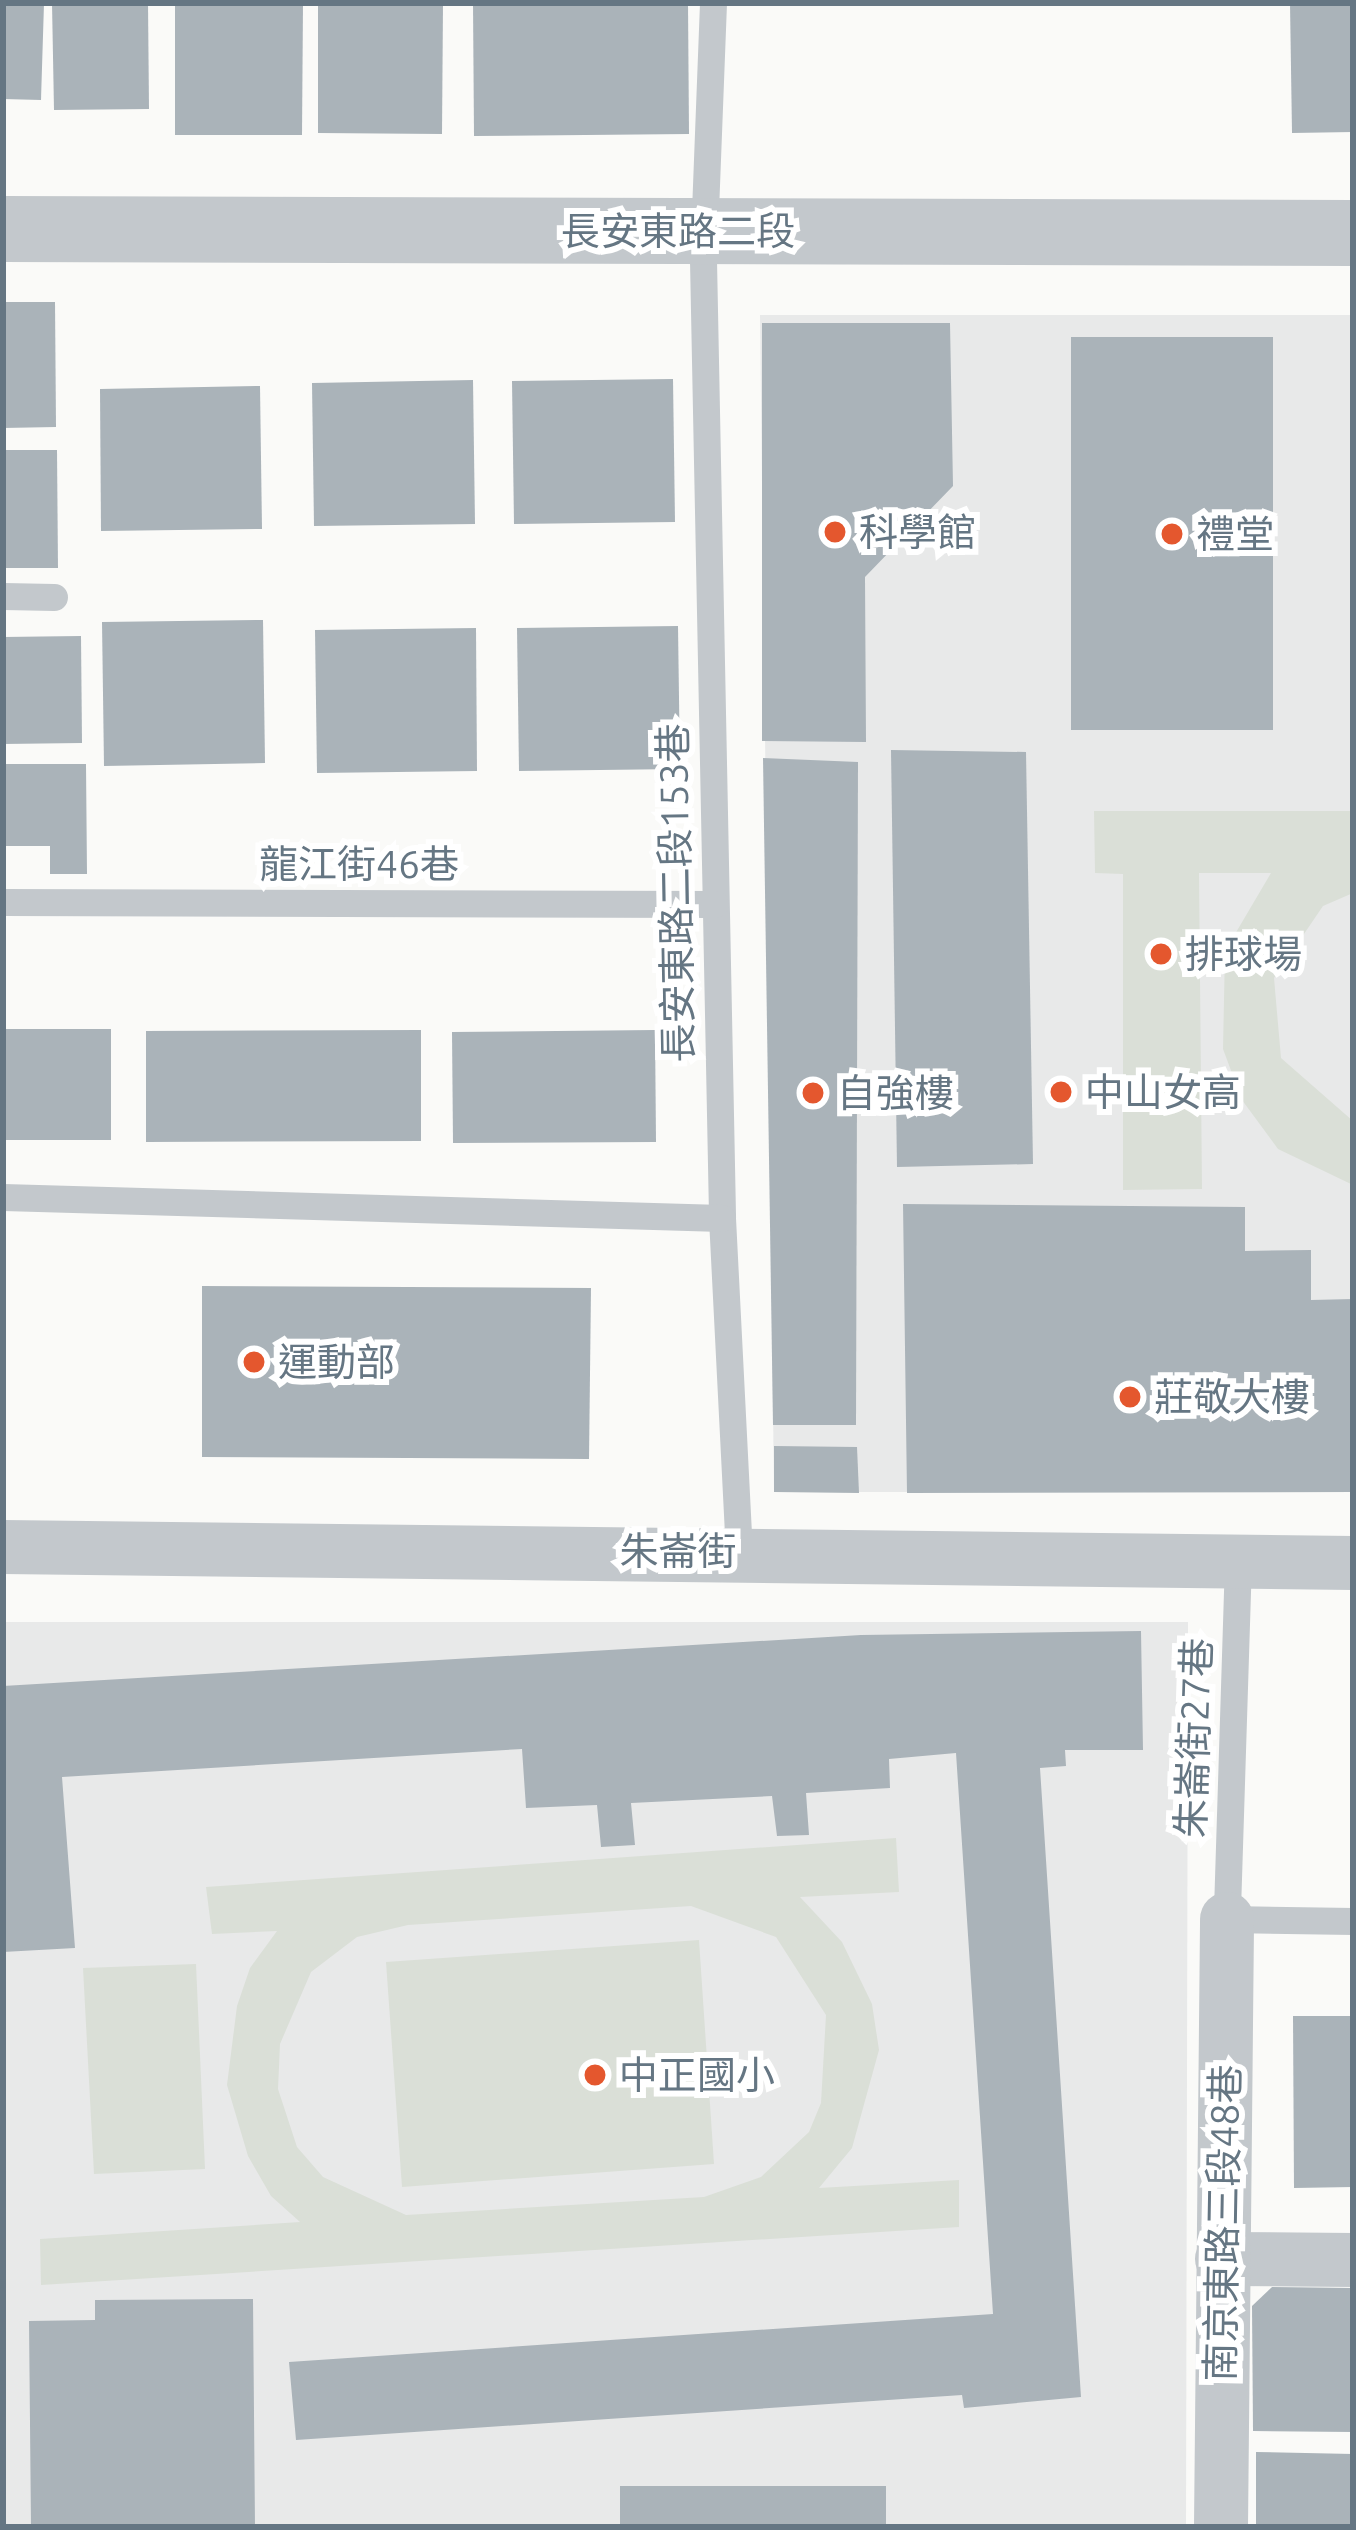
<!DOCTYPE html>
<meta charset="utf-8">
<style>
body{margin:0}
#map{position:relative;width:1356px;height:2530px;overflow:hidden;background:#fafaf8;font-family:Ubuntu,"Noto Sans TC",sans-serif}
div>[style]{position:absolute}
.built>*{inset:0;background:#e8e9e9}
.green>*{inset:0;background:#dadfd7}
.building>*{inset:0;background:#aab3b9}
.service>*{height:27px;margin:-13.5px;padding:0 13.5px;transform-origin:13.5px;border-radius:13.5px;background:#c3c8cc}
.minor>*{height:54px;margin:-27px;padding:0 27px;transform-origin:27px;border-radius:27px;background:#c3c8cc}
.tertiary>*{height:66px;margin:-33px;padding:0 33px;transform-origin:33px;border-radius:33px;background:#c3c8cc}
.dots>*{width:33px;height:33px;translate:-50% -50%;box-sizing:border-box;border:6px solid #fff;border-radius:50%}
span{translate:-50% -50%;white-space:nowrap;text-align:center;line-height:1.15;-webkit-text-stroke:12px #fff;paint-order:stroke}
.street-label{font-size:39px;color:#657683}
.poi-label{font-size:39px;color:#657683}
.left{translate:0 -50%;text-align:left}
.frame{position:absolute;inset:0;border:6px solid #657683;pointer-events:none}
</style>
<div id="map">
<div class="built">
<div style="clip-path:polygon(760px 315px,1353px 315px,1353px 1492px,774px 1492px)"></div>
<div style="clip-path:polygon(3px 1622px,1188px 1622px,1186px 2527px,3px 2527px)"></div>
</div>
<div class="green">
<div style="clip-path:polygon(1094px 811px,1353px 811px,1353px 893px,1323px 906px,1274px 978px,1281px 1058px,1353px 1121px,1353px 1185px,1278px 1149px,1242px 1100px,1223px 1049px,1225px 951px,1271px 873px,1199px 873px,1202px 1189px,1123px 1190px,1123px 874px,1095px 873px)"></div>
<div style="clip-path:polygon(evenodd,896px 1838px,899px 1892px,800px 1897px,842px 1942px,872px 2004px,879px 2050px,852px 2148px,819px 2188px,959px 2180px,959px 2227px,41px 2285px,40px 2239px,300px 2222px,271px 2196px,248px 2156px,227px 2085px,237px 2006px,250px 1968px,277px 1931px,212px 1934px,206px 1887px,896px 1838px,691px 1906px,776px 1937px,826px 2015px,821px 2103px,809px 2132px,761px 2177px,704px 2197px,406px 2215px,323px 2177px,297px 2147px,278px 2089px,280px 2044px,311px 1972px,357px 1937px,408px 1925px,691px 1906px)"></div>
<div style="clip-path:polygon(699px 1940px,714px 2164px,402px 2187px,386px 1962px)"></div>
<div style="clip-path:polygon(196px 1964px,205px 2169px,94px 2174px,83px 1968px)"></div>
</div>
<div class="building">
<div style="clip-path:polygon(3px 3px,44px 3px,41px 100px,3px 99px)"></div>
<div style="clip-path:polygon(52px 3px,148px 3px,149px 109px,54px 110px)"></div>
<div style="clip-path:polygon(175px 3px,303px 3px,302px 135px,175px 135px)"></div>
<div style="clip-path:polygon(318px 3px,443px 3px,442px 134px,318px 133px)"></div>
<div style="clip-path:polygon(473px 3px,688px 3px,689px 134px,474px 136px)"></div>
<div style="clip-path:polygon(1290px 3px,1353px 3px,1353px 132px,1292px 133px)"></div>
<div style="clip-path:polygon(3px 302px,55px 302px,56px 427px,3px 428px)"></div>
<div style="clip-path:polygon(762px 323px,950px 323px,953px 486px,865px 577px,866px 742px,762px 741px)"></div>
<div style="clip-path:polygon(1071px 337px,1273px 337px,1273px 730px,1071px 730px)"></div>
<div style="clip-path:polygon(673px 379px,675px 522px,514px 524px,512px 381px)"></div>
<div style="clip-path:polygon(473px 380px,475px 524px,314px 526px,312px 383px)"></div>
<div style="clip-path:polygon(260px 386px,262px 529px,101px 531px,100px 389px)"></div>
<div style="clip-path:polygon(3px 450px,57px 450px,58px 568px,3px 568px)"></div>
<div style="clip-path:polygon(263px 620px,265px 763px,104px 766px,102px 622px)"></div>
<div style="clip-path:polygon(678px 626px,680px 769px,519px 771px,517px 628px)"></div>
<div style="clip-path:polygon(476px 628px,477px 771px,317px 773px,315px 630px)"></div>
<div style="clip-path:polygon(81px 636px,82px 743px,3px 744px,3px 637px)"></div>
<div style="clip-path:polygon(891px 750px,1026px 752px,1033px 1164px,897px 1167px)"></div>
<div style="clip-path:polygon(763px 758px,858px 762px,856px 1425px,773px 1425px)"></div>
<div style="clip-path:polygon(3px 764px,86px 764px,87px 874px,50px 874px,50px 846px,3px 846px)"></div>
<div style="clip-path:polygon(3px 1029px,111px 1029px,111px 1140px,3px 1140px)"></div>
<div style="clip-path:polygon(421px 1030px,421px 1141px,146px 1142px,146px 1031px)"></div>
<div style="clip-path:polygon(655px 1030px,656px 1142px,453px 1143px,452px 1032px)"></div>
<div style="clip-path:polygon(903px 1204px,1245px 1207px,1245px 1251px,1311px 1250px,1311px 1300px,1353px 1299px,1353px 1492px,907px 1493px)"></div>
<div style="clip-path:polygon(202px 1286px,591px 1288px,589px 1459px,202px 1457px)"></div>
<div style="clip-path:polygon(774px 1446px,857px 1447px,859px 1493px,774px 1492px)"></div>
<div style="clip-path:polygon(1141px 1631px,1143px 1750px,1065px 1750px,1066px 1766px,1040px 1768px,1081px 2397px,964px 2408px,962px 2395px,296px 2440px,289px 2362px,993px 2314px,956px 1753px,889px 1759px,890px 1788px,806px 1793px,809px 1835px,777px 1836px,772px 1796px,631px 1803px,635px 1845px,601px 1847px,597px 1805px,526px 1808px,522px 1749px,62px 1777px,75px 1948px,3px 1952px,3px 1686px,861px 1635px)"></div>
<div style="clip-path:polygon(1293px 2016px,1353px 2016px,1353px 2187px,1294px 2188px)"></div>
<div style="clip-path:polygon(1272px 2287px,1353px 2288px,1353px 2432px,1253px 2431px,1252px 2306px)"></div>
<div style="clip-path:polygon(253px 2299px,255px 2527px,31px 2527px,29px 2321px,95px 2320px,95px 2300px)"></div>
<div style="clip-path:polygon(1256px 2452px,1353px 2454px,1353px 2527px,1256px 2527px)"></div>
<div style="clip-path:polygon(620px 2486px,886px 2486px,886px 2527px,620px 2527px)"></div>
</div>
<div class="service">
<div style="left:713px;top:3px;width:257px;rotate:92.2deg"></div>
<div style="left:703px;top:260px;width:958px;rotate:88.86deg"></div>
<div style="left:722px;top:1218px;width:333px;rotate:87.1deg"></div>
<div style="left:3px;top:596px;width:51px;rotate:1.1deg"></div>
<div style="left:3px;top:902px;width:712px;rotate:0.16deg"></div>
<div style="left:3px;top:1197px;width:719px;rotate:1.67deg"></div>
<div style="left:1238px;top:1560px;width:359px;rotate:91.8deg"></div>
<div style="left:1227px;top:1919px;width:126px;rotate:0.9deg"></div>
</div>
<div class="minor">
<div style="left:3px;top:1547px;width:1350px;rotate:0.68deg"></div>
<div style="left:1222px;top:2259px;width:131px;rotate:0.4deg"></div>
<div style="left:1221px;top:2527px;width:608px;rotate:-89.43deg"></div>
</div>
<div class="tertiary">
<div style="left:3px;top:229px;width:1350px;rotate:0.17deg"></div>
</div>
<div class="dots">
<div style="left:835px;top:532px;background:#e4572e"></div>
<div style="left:1172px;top:534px;background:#e4572e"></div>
<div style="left:1161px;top:954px;background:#e4572e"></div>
<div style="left:1061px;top:1092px;background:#e4572e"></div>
<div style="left:813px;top:1093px;background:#e4572e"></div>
<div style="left:254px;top:1362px;background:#e4572e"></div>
<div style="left:1130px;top:1397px;background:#e4572e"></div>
<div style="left:595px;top:2075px;background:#e4572e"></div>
</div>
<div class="street-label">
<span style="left:678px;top:231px">長安東路二段</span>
<span style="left:359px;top:864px">龍江街46巷</span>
<span style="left:676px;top:893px;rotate:-91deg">長安東路二段153巷</span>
<span style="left:678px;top:1551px">朱崙街</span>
<span style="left:1194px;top:1738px;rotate:-88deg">朱崙街27巷</span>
<span style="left:1223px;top:2223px;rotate:-89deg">南京東路三段48巷</span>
</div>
<div class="poi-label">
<span class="left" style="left:859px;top:532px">科學館</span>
<span class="left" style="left:1196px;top:534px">禮堂</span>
<span class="left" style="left:1185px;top:954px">排球場</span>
<span class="left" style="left:1085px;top:1092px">中山女高</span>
<span class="left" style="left:837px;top:1093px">自強樓</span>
<span class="left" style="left:278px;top:1362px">運動部</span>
<span class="left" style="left:1154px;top:1397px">莊敬大樓</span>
<span class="left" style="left:619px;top:2075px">中正國小</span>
</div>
<div class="frame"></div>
</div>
